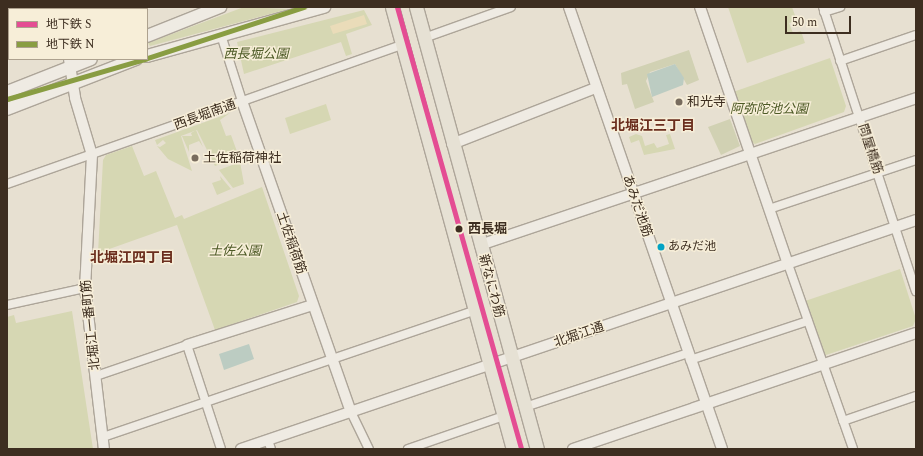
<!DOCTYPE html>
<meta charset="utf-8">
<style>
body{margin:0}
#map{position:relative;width:923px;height:456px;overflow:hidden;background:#e7e0d1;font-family:Spectral,"Noto Sans JP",serif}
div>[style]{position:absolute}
.green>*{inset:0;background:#d6d7b3}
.sand>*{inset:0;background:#eadcb9}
.cemetery>*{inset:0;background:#d1d1b3}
.water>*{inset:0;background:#bcccc2}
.roads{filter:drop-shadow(1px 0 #ada599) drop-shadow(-1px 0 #ada599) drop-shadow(0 1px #ada599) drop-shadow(0 -1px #ada599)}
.minor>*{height:8px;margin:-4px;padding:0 4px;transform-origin:4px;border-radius:4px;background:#efebe3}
.tertiary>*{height:10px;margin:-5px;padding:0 5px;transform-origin:5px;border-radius:5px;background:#efebe3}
.secondary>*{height:12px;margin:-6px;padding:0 6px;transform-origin:6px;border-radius:6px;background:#efebe3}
.primary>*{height:13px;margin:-6.5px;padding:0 6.5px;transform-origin:6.5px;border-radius:6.5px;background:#e6e1d4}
.metro-1>*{height:5px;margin:-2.5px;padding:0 2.5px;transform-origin:2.5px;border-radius:2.5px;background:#e44d93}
.metro-2>*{height:5px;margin:-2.5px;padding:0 2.5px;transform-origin:2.5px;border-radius:2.5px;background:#899d42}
.dots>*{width:11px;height:11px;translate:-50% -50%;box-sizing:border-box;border:2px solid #f7eed8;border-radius:50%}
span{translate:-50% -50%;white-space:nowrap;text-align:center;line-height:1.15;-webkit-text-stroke:3px #f7eed8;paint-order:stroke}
.bus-label{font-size:12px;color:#3d2e20}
.left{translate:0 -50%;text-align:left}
.park-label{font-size:13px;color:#4d5a26;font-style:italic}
.poi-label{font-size:13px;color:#3d2e20}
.street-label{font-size:13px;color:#3d2e20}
.stop-label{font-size:13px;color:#3d2e20;font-weight:700}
.neighbourhood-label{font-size:14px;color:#6b2e1e;font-weight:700}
.frame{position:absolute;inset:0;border:8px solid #3d2e20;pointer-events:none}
.legend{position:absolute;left:8px;top:8px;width:140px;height:52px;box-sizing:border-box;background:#f7eed8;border:1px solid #ada18e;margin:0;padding:5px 7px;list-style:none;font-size:12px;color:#3d2e20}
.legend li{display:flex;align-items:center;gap:8px;height:20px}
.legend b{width:20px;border:1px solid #ada18e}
.scale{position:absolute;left:785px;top:16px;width:66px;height:18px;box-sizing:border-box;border:2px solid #3d2e20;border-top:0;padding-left:5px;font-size:12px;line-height:14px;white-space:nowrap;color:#3d2e20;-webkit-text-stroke:3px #f7eed8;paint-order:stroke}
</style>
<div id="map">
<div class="green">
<div style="clip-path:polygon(244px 7px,289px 9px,150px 46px,148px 43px)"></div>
<div style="clip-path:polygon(728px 7px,792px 7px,797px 21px,789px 23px,793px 33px,801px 31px,805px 43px,747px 63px)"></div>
<div style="clip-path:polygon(364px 10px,372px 25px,346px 34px,352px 54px,346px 56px,341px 42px,244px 74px,237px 42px)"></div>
<div style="clip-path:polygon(830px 58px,846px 106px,844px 112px,755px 144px,750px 141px,733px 92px)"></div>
<div style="clip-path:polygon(326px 104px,331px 120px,290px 134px,285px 118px)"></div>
<div style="clip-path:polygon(230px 113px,220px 120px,226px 136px,231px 135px,239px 157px,215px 166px,197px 130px,181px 136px,192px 171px,168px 159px,157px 146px,160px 147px,166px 143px,163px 140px,157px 145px,155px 140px)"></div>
<div style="clip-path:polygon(196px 130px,203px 147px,199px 141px,189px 145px,189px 152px,182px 136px,192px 136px,191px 133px)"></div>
<div style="clip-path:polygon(636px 134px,642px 136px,645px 146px,654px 143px,657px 148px,669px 144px,666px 135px,670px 134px,675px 149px,644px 155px,639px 140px,631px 143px,629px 137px)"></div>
<div style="clip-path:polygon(132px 146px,144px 176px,156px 171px,175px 218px,182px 215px,184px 219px,262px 187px,299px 296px,297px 302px,215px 330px,177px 225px,98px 253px,103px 160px,106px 155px)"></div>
<div style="clip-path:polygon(240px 162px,244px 184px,233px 188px,219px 170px)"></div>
<div style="clip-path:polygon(220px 176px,231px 189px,217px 195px,212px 183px,221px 180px)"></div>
<div style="clip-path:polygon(900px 269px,916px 319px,913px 326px,823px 356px,805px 301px)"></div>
<div style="clip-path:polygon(72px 311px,93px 449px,7px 449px,7px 317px,14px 315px,16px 323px)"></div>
</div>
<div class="sand">
<div style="clip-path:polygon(364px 15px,367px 24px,333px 34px,330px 26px)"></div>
</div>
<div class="cemetery">
<div style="clip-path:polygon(689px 50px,699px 80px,687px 85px,675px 64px,650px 72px,646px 81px,654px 102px,635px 109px,627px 84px,622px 85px,621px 73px)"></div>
<div style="clip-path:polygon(730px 119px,740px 146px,721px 155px,708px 127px)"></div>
</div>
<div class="water">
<div style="clip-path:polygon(675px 64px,684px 78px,683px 85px,652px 97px,647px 74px)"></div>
<div style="clip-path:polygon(249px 344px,254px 359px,224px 370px,219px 354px)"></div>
</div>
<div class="roads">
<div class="minor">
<div style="left:823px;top:7px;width:299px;rotate:71.9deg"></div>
<div style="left:34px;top:9px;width:5px;rotate:-22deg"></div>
<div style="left:824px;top:12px;width:17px;rotate:-17deg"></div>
<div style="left:7px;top:20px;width:2px;rotate:-27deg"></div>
<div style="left:221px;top:35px;width:69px;rotate:72.3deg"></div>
<div style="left:424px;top:38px;width:92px;rotate:-19.6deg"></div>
<div style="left:840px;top:61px;width:80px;rotate:-18.9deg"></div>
<div style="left:7px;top:184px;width:419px;rotate:-19.4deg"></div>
<div style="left:769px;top:209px;width:155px;rotate:-18.4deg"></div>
<div style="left:788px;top:264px;width:196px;rotate:70.6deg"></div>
<div style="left:7px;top:305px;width:80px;rotate:-12.3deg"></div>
<div style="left:690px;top:360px;width:124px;rotate:-18.3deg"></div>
<div style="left:96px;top:376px;width:96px;rotate:-18.8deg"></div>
<div style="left:187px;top:345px;width:109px;rotate:71.9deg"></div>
<div style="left:525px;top:407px;width:172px;rotate:-18.3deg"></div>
<div style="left:351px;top:412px;width:41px;rotate:64.1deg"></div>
<div style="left:843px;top:421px;width:77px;rotate:-18.9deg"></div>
<div style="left:103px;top:437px;width:392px;rotate:-18.8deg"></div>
<div style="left:268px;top:440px;width:9px;rotate:72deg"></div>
<div style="left:408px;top:449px;width:102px;rotate:-19deg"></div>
</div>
<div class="tertiary">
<div style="left:51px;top:7px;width:2px;rotate:90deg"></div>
<div style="left:569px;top:7px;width:468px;rotate:70.9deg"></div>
<div style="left:700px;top:7px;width:272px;rotate:71.1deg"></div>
<div style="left:69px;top:59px;width:39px;rotate:81deg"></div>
<div style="left:75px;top:98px;width:59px;rotate:73.4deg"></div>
<div style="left:92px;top:155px;width:133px;rotate:93deg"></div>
<div style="left:85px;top:288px;width:162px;rotate:83.3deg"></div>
<div style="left:242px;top:101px;width:330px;rotate:70.7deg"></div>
<div style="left:452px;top:144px;width:155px;rotate:-21.3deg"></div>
<div style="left:480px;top:245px;width:460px;rotate:-18.6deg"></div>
<div style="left:187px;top:345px;width:131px;rotate:-17.7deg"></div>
<div style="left:241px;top:449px;width:713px;rotate:-18.74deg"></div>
<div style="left:573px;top:449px;width:362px;rotate:-18.7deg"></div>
</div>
<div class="secondary">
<div style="left:147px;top:36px;width:79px;rotate:-21.7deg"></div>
<div style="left:147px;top:56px;width:184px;rotate:-15.5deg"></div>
<div style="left:7px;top:92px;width:90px;rotate:-21.4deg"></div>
<div style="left:7px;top:109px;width:138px;rotate:-21.2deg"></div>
</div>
<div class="primary">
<div style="left:392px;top:7px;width:458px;rotate:74.7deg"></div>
<div style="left:416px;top:7px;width:458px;rotate:74.7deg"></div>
</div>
</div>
<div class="metro-1">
<div style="left:397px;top:7px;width:459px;rotate:74.3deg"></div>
</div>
<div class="metro-2">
<div style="left:147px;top:58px;width:165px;rotate:-18deg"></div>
<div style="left:7px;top:99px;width:144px;rotate:-16.2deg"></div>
</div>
<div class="dots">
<div style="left:679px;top:102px;background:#786c5e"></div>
<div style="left:195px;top:158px;background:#786c5e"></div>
<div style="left:459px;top:229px;background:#3d2e20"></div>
<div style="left:661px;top:247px;background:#03a3c5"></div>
</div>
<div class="bus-label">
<span class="left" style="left:668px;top:247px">あみだ池</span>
</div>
<div class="park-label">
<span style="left:256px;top:54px">西長堀公園</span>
<span style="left:769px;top:109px">阿弥陀池公園</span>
<span style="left:235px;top:251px">土佐公園</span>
</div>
<div class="poi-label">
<span class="left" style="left:687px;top:102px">和光寺</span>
<span class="left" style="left:203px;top:158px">土佐稲荷神社</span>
</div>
<div class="street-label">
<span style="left:205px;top:115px;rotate:-20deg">西長堀南通</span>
<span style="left:870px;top:149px;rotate:72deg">問屋橋筋</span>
<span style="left:637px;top:206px;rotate:71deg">あみだ池筋</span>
<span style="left:291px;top:243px;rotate:71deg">土佐稲荷筋</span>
<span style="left:491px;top:286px;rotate:75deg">新なにわ筋</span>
<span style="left:91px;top:325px;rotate:-96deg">北堀江一番町筋</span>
<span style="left:579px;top:335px;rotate:-19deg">北堀江通</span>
</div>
<div class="stop-label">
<span class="left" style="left:468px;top:229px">西長堀</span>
</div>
<div class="neighbourhood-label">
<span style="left:653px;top:126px">北堀江三丁目</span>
<span style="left:132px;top:258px">北堀江四丁目</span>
</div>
<div class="frame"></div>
<ul class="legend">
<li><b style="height:5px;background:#e44d93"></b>地下鉄 S</li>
<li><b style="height:5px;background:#899d42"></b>地下鉄 N</li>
</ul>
<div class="scale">50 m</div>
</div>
